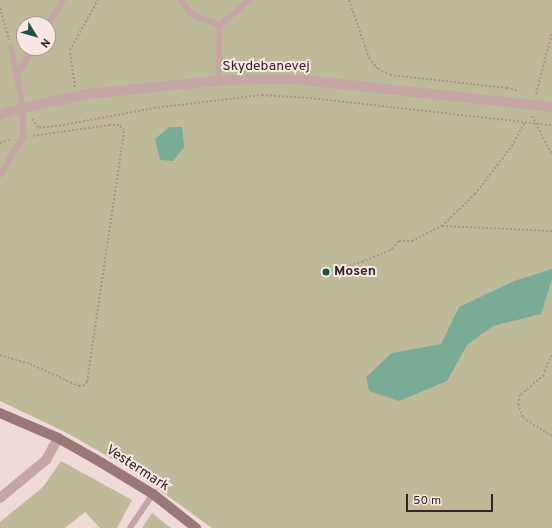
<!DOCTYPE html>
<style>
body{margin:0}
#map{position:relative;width:552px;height:528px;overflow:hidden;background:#efdad8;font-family:Overpass,sans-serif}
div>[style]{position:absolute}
.green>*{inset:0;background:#bdba99}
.water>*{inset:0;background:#79ab97}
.path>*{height:2px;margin-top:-1px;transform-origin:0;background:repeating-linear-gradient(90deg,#b28f8f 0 2px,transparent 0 4px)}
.lane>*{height:5.5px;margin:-2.75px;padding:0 2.75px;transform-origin:2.75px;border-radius:2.75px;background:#c6a6a5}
.street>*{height:10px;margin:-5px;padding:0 5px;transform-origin:5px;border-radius:5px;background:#c6a6a5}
.secondary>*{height:10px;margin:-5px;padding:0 5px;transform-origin:5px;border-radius:5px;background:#9a7779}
.dots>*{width:11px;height:11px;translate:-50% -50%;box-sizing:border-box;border:2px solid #f8e6e4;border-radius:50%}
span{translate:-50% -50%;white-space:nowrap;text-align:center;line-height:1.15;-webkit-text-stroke:4px #f8e6e4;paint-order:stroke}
.street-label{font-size:14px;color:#332627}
.poi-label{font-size:14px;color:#332627;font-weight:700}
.left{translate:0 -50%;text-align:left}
.north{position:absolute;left:16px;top:16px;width:40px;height:40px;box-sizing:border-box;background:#f8e6e4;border:1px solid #a99998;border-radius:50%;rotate:127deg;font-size:11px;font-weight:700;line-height:16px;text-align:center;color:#332627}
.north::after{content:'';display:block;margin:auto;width:14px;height:18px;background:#1e513e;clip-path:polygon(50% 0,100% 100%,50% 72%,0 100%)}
.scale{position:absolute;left:406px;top:494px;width:87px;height:18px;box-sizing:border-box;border:2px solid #332627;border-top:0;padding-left:5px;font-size:12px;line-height:14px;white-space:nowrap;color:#332627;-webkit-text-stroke:3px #f8e6e4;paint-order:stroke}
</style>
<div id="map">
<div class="green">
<div style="clip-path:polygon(evenodd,0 0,552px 0,552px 528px,212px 528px,133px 471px,69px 434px,0 401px,0 0,24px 24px,48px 24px,48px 48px,24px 48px,24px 24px)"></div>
<div style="clip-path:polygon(61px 461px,132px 500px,117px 528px,100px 528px,85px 512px,65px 528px,0 528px,0 522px,43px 487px)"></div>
<div style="clip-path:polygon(152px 513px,171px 528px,142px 528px)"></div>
</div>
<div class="water">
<div style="clip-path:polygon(169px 127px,182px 127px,184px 147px,173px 161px,160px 160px,155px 139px)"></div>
<div style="clip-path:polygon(552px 269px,552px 279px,541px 314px,493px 326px,467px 345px,447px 381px,399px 401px,369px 391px,366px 377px,392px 353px,441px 344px,459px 307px,514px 281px)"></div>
</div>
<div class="path">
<div style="left:349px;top:0;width:61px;rotate:71deg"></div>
<div style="left:369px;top:58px;width:14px;rotate:51deg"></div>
<div style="left:378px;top:69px;width:13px;rotate:27deg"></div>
<div style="left:390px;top:75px;width:118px;rotate:6.3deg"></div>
<div style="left:507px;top:88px;width:12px;rotate:14deg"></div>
<div style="left:0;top:8px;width:33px;rotate:74deg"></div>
<div style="left:75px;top:87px;width:37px;rotate:-98deg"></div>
<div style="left:70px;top:50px;width:57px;rotate:-60.8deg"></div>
<div style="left:536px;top:94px;width:63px;rotate:-75.3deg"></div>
<div style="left:532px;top:116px;width:44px;rotate:62.9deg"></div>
<div style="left:32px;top:119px;width:11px;rotate:52deg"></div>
<div style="left:39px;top:128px;width:24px;rotate:-7deg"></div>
<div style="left:63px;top:125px;width:93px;rotate:-10.6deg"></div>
<div style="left:154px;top:108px;width:109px;rotate:-6.9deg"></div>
<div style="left:262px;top:95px;width:48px;rotate:3.6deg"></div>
<div style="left:310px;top:98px;width:244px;rotate:6.4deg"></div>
<div style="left:0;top:143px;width:12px;rotate:-20deg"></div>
<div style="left:442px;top:226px;width:110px;rotate:2.6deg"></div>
<div style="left:330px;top:271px;width:33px;rotate:-16deg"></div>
<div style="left:362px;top:262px;width:33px;rotate:-23deg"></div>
<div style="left:392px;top:249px;width:11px;rotate:-49deg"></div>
<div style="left:399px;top:241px;width:13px"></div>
<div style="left:412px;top:241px;width:34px;rotate:-27deg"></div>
<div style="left:442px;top:226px;width:46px;rotate:-44.1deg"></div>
<div style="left:475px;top:194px;width:61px;rotate:-52.4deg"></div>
<div style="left:512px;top:146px;width:27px;rotate:-62deg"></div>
<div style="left:0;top:355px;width:31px;rotate:17deg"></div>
<div style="left:30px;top:364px;width:54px;rotate:24.2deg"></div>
<div style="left:79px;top:386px;width:4px"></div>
<div style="left:83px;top:386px;width:6px;rotate:-45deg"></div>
<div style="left:87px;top:382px;width:255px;rotate:-81.6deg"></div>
<div style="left:124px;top:130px;width:7px;rotate:-135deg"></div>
<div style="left:119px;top:125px;width:9px;rotate:180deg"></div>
<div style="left:110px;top:125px;width:79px;rotate:172deg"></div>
<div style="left:552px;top:355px;width:17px;rotate:115deg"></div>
<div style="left:545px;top:370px;width:5px;rotate:101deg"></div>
<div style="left:544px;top:375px;width:31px;rotate:140deg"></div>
<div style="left:520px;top:395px;width:9px;rotate:103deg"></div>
<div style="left:518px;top:404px;width:15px;rotate:70deg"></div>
<div style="left:523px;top:418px;width:34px;rotate:32deg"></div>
</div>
<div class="lane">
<div style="left:180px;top:0;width:20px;rotate:49deg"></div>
<div style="left:193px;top:15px;width:29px;rotate:20deg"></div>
<div style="left:220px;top:25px;width:55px;rotate:91deg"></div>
<div style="left:48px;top:25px;width:29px;rotate:-59deg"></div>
<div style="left:220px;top:25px;width:39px;rotate:-40deg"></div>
<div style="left:17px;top:75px;width:31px;rotate:-59deg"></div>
<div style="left:0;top:175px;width:44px;rotate:-58.8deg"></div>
<div style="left:23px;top:137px;width:29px;rotate:-90deg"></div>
<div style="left:23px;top:108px;width:62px;rotate:-101.1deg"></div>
<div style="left:130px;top:528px;width:41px;rotate:-55.9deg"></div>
</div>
<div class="street">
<div style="left:0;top:115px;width:24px;rotate:-17deg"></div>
<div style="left:23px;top:108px;width:66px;rotate:-12.3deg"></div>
<div style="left:87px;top:94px;width:139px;rotate:-5.8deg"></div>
<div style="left:225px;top:80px;width:69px;rotate:-0.8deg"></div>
<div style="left:294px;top:79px;width:260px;rotate:6.2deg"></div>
<div style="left:0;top:498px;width:60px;rotate:-39.6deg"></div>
<div style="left:46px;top:460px;width:25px;rotate:-61deg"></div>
</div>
<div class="secondary">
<div style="left:0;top:413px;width:63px;rotate:23.3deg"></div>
<div style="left:58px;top:438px;width:51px;rotate:29.6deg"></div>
<div style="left:102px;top:463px;width:60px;rotate:31.3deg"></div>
<div style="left:153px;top:494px;width:55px;rotate:38.3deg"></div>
</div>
<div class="dots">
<div style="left:326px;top:272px;background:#1e513e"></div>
</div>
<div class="street-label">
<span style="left:266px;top:67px">Skydebanevej</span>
<span style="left:137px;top:469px;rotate:33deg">Vestermark</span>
</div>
<div class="poi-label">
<span class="left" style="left:334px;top:272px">Mosen</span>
</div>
<div class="north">N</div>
<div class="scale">50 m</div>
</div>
